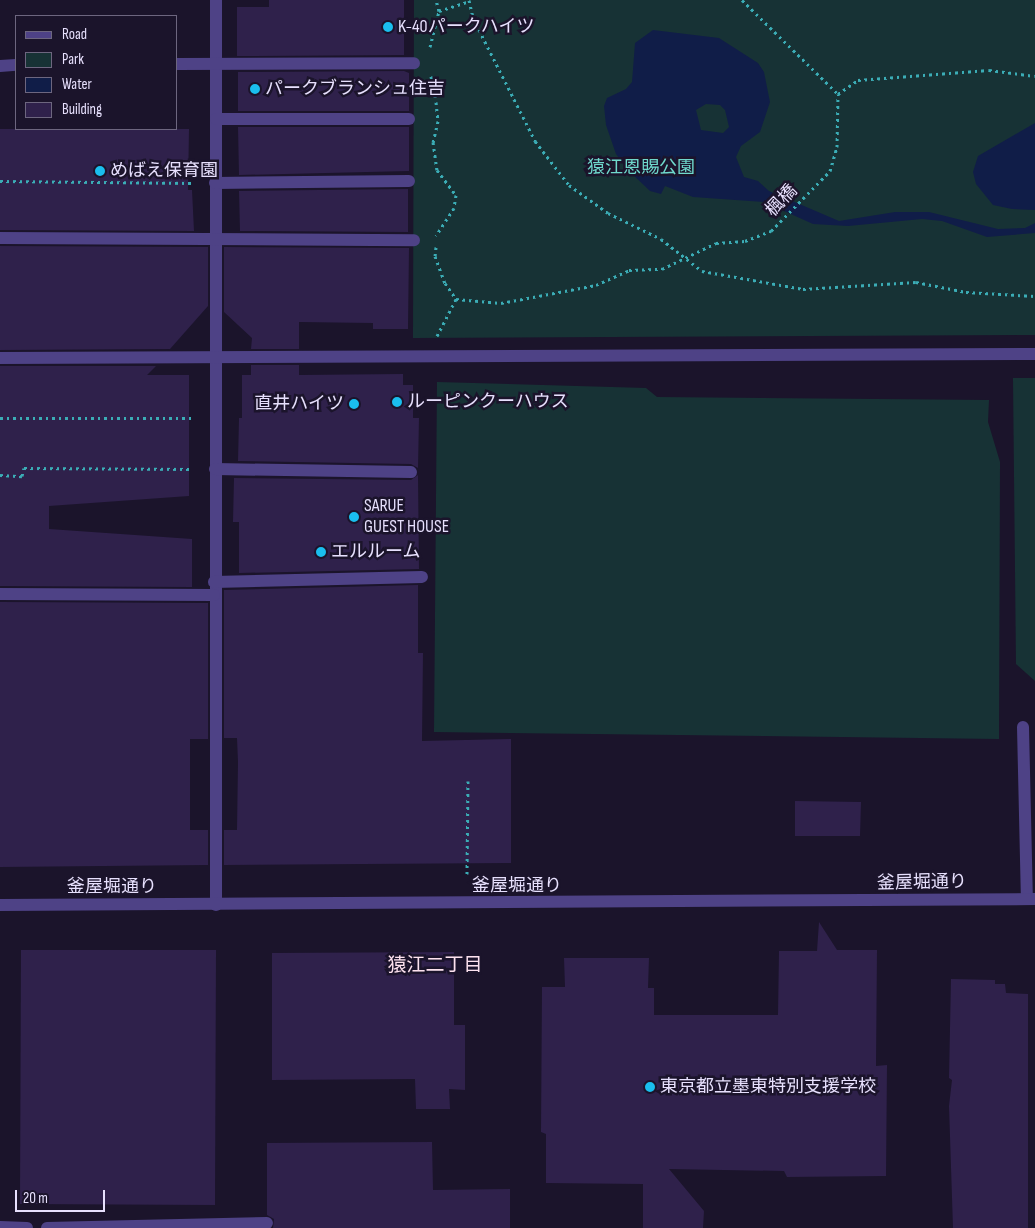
<!DOCTYPE html>
<meta charset="utf-8">
<style>
body{margin:0}
#map{position:relative;width:1035px;height:1228px;overflow:hidden;background:#1b142b;font-family:"Sofia Sans Condensed","Noto Sans JP",sans-serif}
div>[style]{position:absolute}
.green>*{inset:0;background:#173235}
.water>*{inset:0;background:#101d48}
.building>*{inset:0;background:#2f214b}
.path>*{height:3px;margin-top:-1.5px;transform-origin:0;background:repeating-linear-gradient(90deg,#3badb6 0 2.5px,transparent 0 6.5px)}
.minor>*{height:12px;margin:-6px;padding:0 6px;transform-origin:6px;border-radius:6px;background:#4e4286}
.dots>*{width:14px;height:14px;translate:-50% -50%;box-sizing:border-box;border:2px solid #1b142b;border-radius:50%}
span{translate:-50% -50%;white-space:nowrap;text-align:center;line-height:1.15;-webkit-text-stroke:5px #1b142b;paint-order:stroke}
.poi-label{font-size:18px;color:#e7e0fd}
.left{translate:0 -50%;text-align:left}
.right{translate:-100% -50%;text-align:right}
.park-label{font-size:18px;color:#6fd9cd}
.street-label{font-size:18px;color:#e7e0fd}
.neighbourhood-label{font-size:19px;color:#fde2ef}
.legend{position:absolute;left:15px;top:15px;width:162px;height:115px;box-sizing:border-box;background:#1b142b;border:1px solid #6d667f;margin:0;padding:6px 9px;list-style:none;font-size:15px;color:#e7e0fd}
.legend li{display:flex;align-items:center;gap:10px;height:25px}
.legend b{width:25px;border:1px solid #6d667f}
.scale{position:absolute;left:15px;top:1190px;width:90px;height:22px;box-sizing:border-box;border:2px solid #e7e0fd;border-top:0;padding-left:6px;font-size:15px;line-height:18px;white-space:nowrap;color:#e7e0fd;-webkit-text-stroke:4px #1b142b;paint-order:stroke}
</style>
<div id="map">
<div class="green">
<div style="clip-path:polygon(414px 0,1035px 0,1035px 335px,413px 338px)"></div>
<div style="clip-path:polygon(1013px 378px,1035px 378px,1035px 681px,1016px 664px)"></div>
<div style="clip-path:polygon(437px 382px,646px 388px,657px 397px,989px 400px,988px 422px,1000px 462px,999px 739px,434px 732px)"></div>
</div>
<div class="water">
<div style="clip-path:polygon(evenodd,653px 30px,719px 38px,758px 63px,764px 72px,770px 102px,760px 132px,741px 146px,736px 157px,744px 177px,758px 181px,769px 191px,839px 221px,895px 212px,929px 212px,998px 229px,1025px 228px,1035px 223px,1035px 233px,987px 237px,942px 221px,922px 219px,848px 226px,813px 224px,764px 202px,693px 197px,665px 186px,661px 194px,650px 191px,628px 170px,616px 154px,606px 125px,604px 106px,607px 98px,626px 89px,632px 82px,635px 43px,653px 30px,706px 104px,720px 105px,725px 110px,729px 127px,723px 133px,701px 130px,696px 110px,706px 104px)"></div>
<div style="clip-path:polygon(1035px 123px,1035px 210px,1012px 209px,993px 205px,976px 184px,973px 172px,978px 156px)"></div>
</div>
<div class="building">
<div style="clip-path:polygon(269px 0,404px 0,404px 55px,237px 56px,237px 7px,269px 7px)"></div>
<div style="clip-path:polygon(404px 71px,409px 73px,409px 111px,238px 111px,238px 72px)"></div>
<div style="clip-path:polygon(238px 127px,409px 127px,409px 171px,239px 175px)"></div>
<div style="clip-path:polygon(0 129px,189px 129px,188px 190px,192px 190px,194px 231px,0 230px)"></div>
<div style="clip-path:polygon(408px 189px,408px 232px,240px 231px,239px 191px)"></div>
<div style="clip-path:polygon(0 246px,208px 247px,208px 306px,170px 349px,0 350px)"></div>
<div style="clip-path:polygon(224px 247px,409px 248px,408px 329px,373px 329px,373px 323px,299px 322px,299px 349px,251px 349px,252px 338px,224px 312px)"></div>
<div style="clip-path:polygon(251px 365px,299px 365px,299px 375px,403px 374px,403px 385px,413px 385px,413px 418px,419px 418px,418px 468px,411px 464px,238px 461px,239px 418px,242px 418px,242px 375px,251px 375px)"></div>
<div style="clip-path:polygon(0 366px,156px 366px,147px 375px,189px 375px,189px 496px,49px 506px,49px 529px,192px 539px,192px 587px,0 586px)"></div>
<div style="clip-path:polygon(418px 475px,419px 569px,239px 573px,239px 522px,233px 522px,234px 478px,411px 480px)"></div>
<div style="clip-path:polygon(418px 585px,418px 653px,423px 653px,422px 741px,511px 739px,511px 863px,224px 865px,224px 830px,237px 830px,238px 762px,237px 738px,224px 738px,224px 590px)"></div>
<div style="clip-path:polygon(0 602px,208px 603px,208px 739px,190px 739px,190px 830px,208px 830px,208px 865px,0 867px)"></div>
<div style="clip-path:polygon(795px 801px,861px 802px,860px 836px,795px 836px)"></div>
<div style="clip-path:polygon(819px 922px,837px 950px,877px 950px,876px 1066px,887px 1065px,886px 1176px,787px 1177px,784px 1171px,669px 1169px,704px 1211px,703px 1228px,643px 1228px,643px 1184px,546px 1183px,546px 1134px,541px 1132px,542px 987px,565px 987px,564px 958px,649px 958px,648px 988px,654px 988px,654px 1015px,778px 1015px,779px 951px,817px 951px)"></div>
<div style="clip-path:polygon(21px 950px,216px 950px,215px 1205px,20px 1204px)"></div>
<div style="clip-path:polygon(454px 952px,454px 1025px,465px 1025px,465px 1090px,449px 1089px,450px 1109px,416px 1109px,415px 1079px,272px 1080px,272px 953px)"></div>
<div style="clip-path:polygon(951px 979px,995px 980px,995px 984px,1005px 984px,1006px 993px,1028px 994px,1028px 1228px,953px 1228px,949px 1106px,952px 1080px,949px 1078px)"></div>
<div style="clip-path:polygon(432px 1142px,433px 1190px,510px 1189px,510px 1228px,273px 1228px,274px 1219px,267px 1215px,267px 1143px)"></div>
</div>
<div class="path">
<div style="left:469px;top:0;width:18px;rotate:77deg"></div>
<div style="left:473px;top:18px;width:138px;rotate:63.2deg"></div>
<div style="left:535px;top:141px;width:56px;rotate:52.3deg"></div>
<div style="left:569px;top:185px;width:48px;rotate:35.7deg"></div>
<div style="left:608px;top:213px;width:59px;rotate:26.1deg"></div>
<div style="left:661px;top:239px;width:52px;rotate:38deg"></div>
<div style="left:702px;top:271px;width:103px;rotate:10.1deg"></div>
<div style="left:803px;top:289px;width:113px;rotate:-3.5deg"></div>
<div style="left:916px;top:282px;width:51px;rotate:11.3deg"></div>
<div style="left:966px;top:292px;width:69px;rotate:3.3deg"></div>
<div style="left:742px;top:0;width:134px;rotate:44.4deg"></div>
<div style="left:439px;top:11px;width:32px;rotate:-18deg"></div>
<div style="left:430px;top:47px;width:37px;rotate:-76deg"></div>
<div style="left:439px;top:11px;width:11px;rotate:-105deg"></div>
<div style="left:431px;top:76px;width:26px;rotate:79deg"></div>
<div style="left:436px;top:102px;width:19px;rotate:84deg"></div>
<div style="left:438px;top:121px;width:22px;rotate:103deg"></div>
<div style="left:433px;top:142px;width:28px;rotate:82deg"></div>
<div style="left:437px;top:170px;width:31px;rotate:53deg"></div>
<div style="left:456px;top:195px;width:13px;rotate:99deg"></div>
<div style="left:454px;top:208px;width:33px;rotate:123deg"></div>
<div style="left:0;top:181px;width:194px;rotate:0.6deg"></div>
<div style="left:436px;top:247px;width:9px;rotate:96deg"></div>
<div style="left:435px;top:256px;width:29px;rotate:70deg"></div>
<div style="left:445px;top:283px;width:19px;rotate:55deg"></div>
<div style="left:437px;top:336px;width:42px;rotate:-62.8deg"></div>
<div style="left:456px;top:299px;width:45px;rotate:5.1deg"></div>
<div style="left:501px;top:303px;width:97px;rotate:-10.7deg"></div>
<div style="left:596px;top:285px;width:36px;rotate:-24deg"></div>
<div style="left:629px;top:270px;width:33px;rotate:-2deg"></div>
<div style="left:662px;top:269px;width:60px;rotate:-25.7deg"></div>
<div style="left:716px;top:243px;width:29px;rotate:-4deg"></div>
<div style="left:745px;top:241px;width:28px;rotate:-21deg"></div>
<div style="left:771px;top:231px;width:84px;rotate:-45.5deg"></div>
<div style="left:830px;top:171px;width:25px;rotate:-74deg"></div>
<div style="left:837px;top:147px;width:53px;rotate:-88.9deg"></div>
<div style="left:838px;top:94px;width:24px;rotate:-35deg"></div>
<div style="left:858px;top:80px;width:131px;rotate:-4.4deg"></div>
<div style="left:989px;top:70px;width:46px;rotate:7.4deg"></div>
<div style="left:0;top:418px;width:194px"></div>
<div style="left:0;top:475px;width:22px;rotate:3deg"></div>
<div style="left:22px;top:476px;width:8px;rotate:-76deg"></div>
<div style="left:24px;top:468px;width:169px;rotate:0.3deg"></div>
<div style="left:467px;top:874px;width:93px;rotate:-89.4deg"></div>
</div>
<div class="minor">
<div style="left:216px;top:0;width:905px;rotate:90deg"></div>
<div style="left:176px;top:64px;width:238px;rotate:-0.2deg"></div>
<div style="left:0;top:66px;width:16px;rotate:-4deg"></div>
<div style="left:216px;top:119px;width:193px"></div>
<div style="left:215px;top:183px;width:194px;rotate:-0.6deg"></div>
<div style="left:0;top:238px;width:414px;rotate:0.3deg"></div>
<div style="left:0;top:358px;width:1035px;rotate:-0.22deg"></div>
<div style="left:215px;top:469px;width:196px;rotate:0.9deg"></div>
<div style="left:214px;top:582px;width:208px;rotate:-1.4deg"></div>
<div style="left:0;top:594px;width:214px;rotate:0.3deg"></div>
<div style="left:1023px;top:727px;width:172px;rotate:88.7deg"></div>
<div style="left:0;top:905px;width:1035px;rotate:-0.33deg"></div>
<div style="left:0;top:1227px;width:27px;rotate:2deg"></div>
<div style="left:47px;top:1228px;width:220px;rotate:-1.3deg"></div>
</div>
<div class="dots">
<div style="left:388px;top:27px;background:#1abeee"></div>
<div style="left:255px;top:89px;background:#1abeee"></div>
<div style="left:100px;top:171px;background:#1abeee"></div>
<div style="left:397px;top:402px;background:#1abeee"></div>
<div style="left:354px;top:404px;background:#1abeee"></div>
<div style="left:354px;top:517px;background:#1abeee"></div>
<div style="left:321px;top:552px;background:#1abeee"></div>
<div style="left:650px;top:1087px;background:#1abeee"></div>
</div>
<div class="poi-label">
<span class="left" style="left:398px;top:27px">K-40パークハイツ</span>
<span class="left" style="left:265px;top:89px">パークブランシュ住吉</span>
<span class="left" style="left:110px;top:171px">めばえ保育園</span>
<span class="left" style="left:407px;top:402px">ルーピンクーハウス</span>
<span class="right" style="left:344px;top:404px">直井ハイツ</span>
<span class="left" style="left:364px;top:517px">SARUE<br>GUEST HOUSE</span>
<span class="left" style="left:331px;top:552px">エルルーム</span>
<span class="left" style="left:660px;top:1087px">東京都立墨東特別支援学校</span>
</div>
<div class="park-label">
<span style="left:641px;top:168px">猿江恩賜公園</span>
</div>
<div class="street-label">
<span style="left:782px;top:201px;rotate:-46deg">楓橋</span>
<span style="left:922px;top:883px;rotate:-1deg">釜屋堀通り</span>
<span style="left:517px;top:886px">釜屋堀通り</span>
<span style="left:112px;top:887px">釜屋堀通り</span>
</div>
<div class="neighbourhood-label">
<span style="left:435px;top:966px">猿江二丁目</span>
</div>
<ul class="legend">
<li><b style="height:6px;background:#4e4286"></b>Road</li>
<li><b style="height:14px;background:#173235"></b>Park</li>
<li><b style="height:14px;background:#101d48"></b>Water</li>
<li><b style="height:14px;background:#2f214b"></b>Building</li>
</ul>
<div class="scale">20 m</div>
</div>
